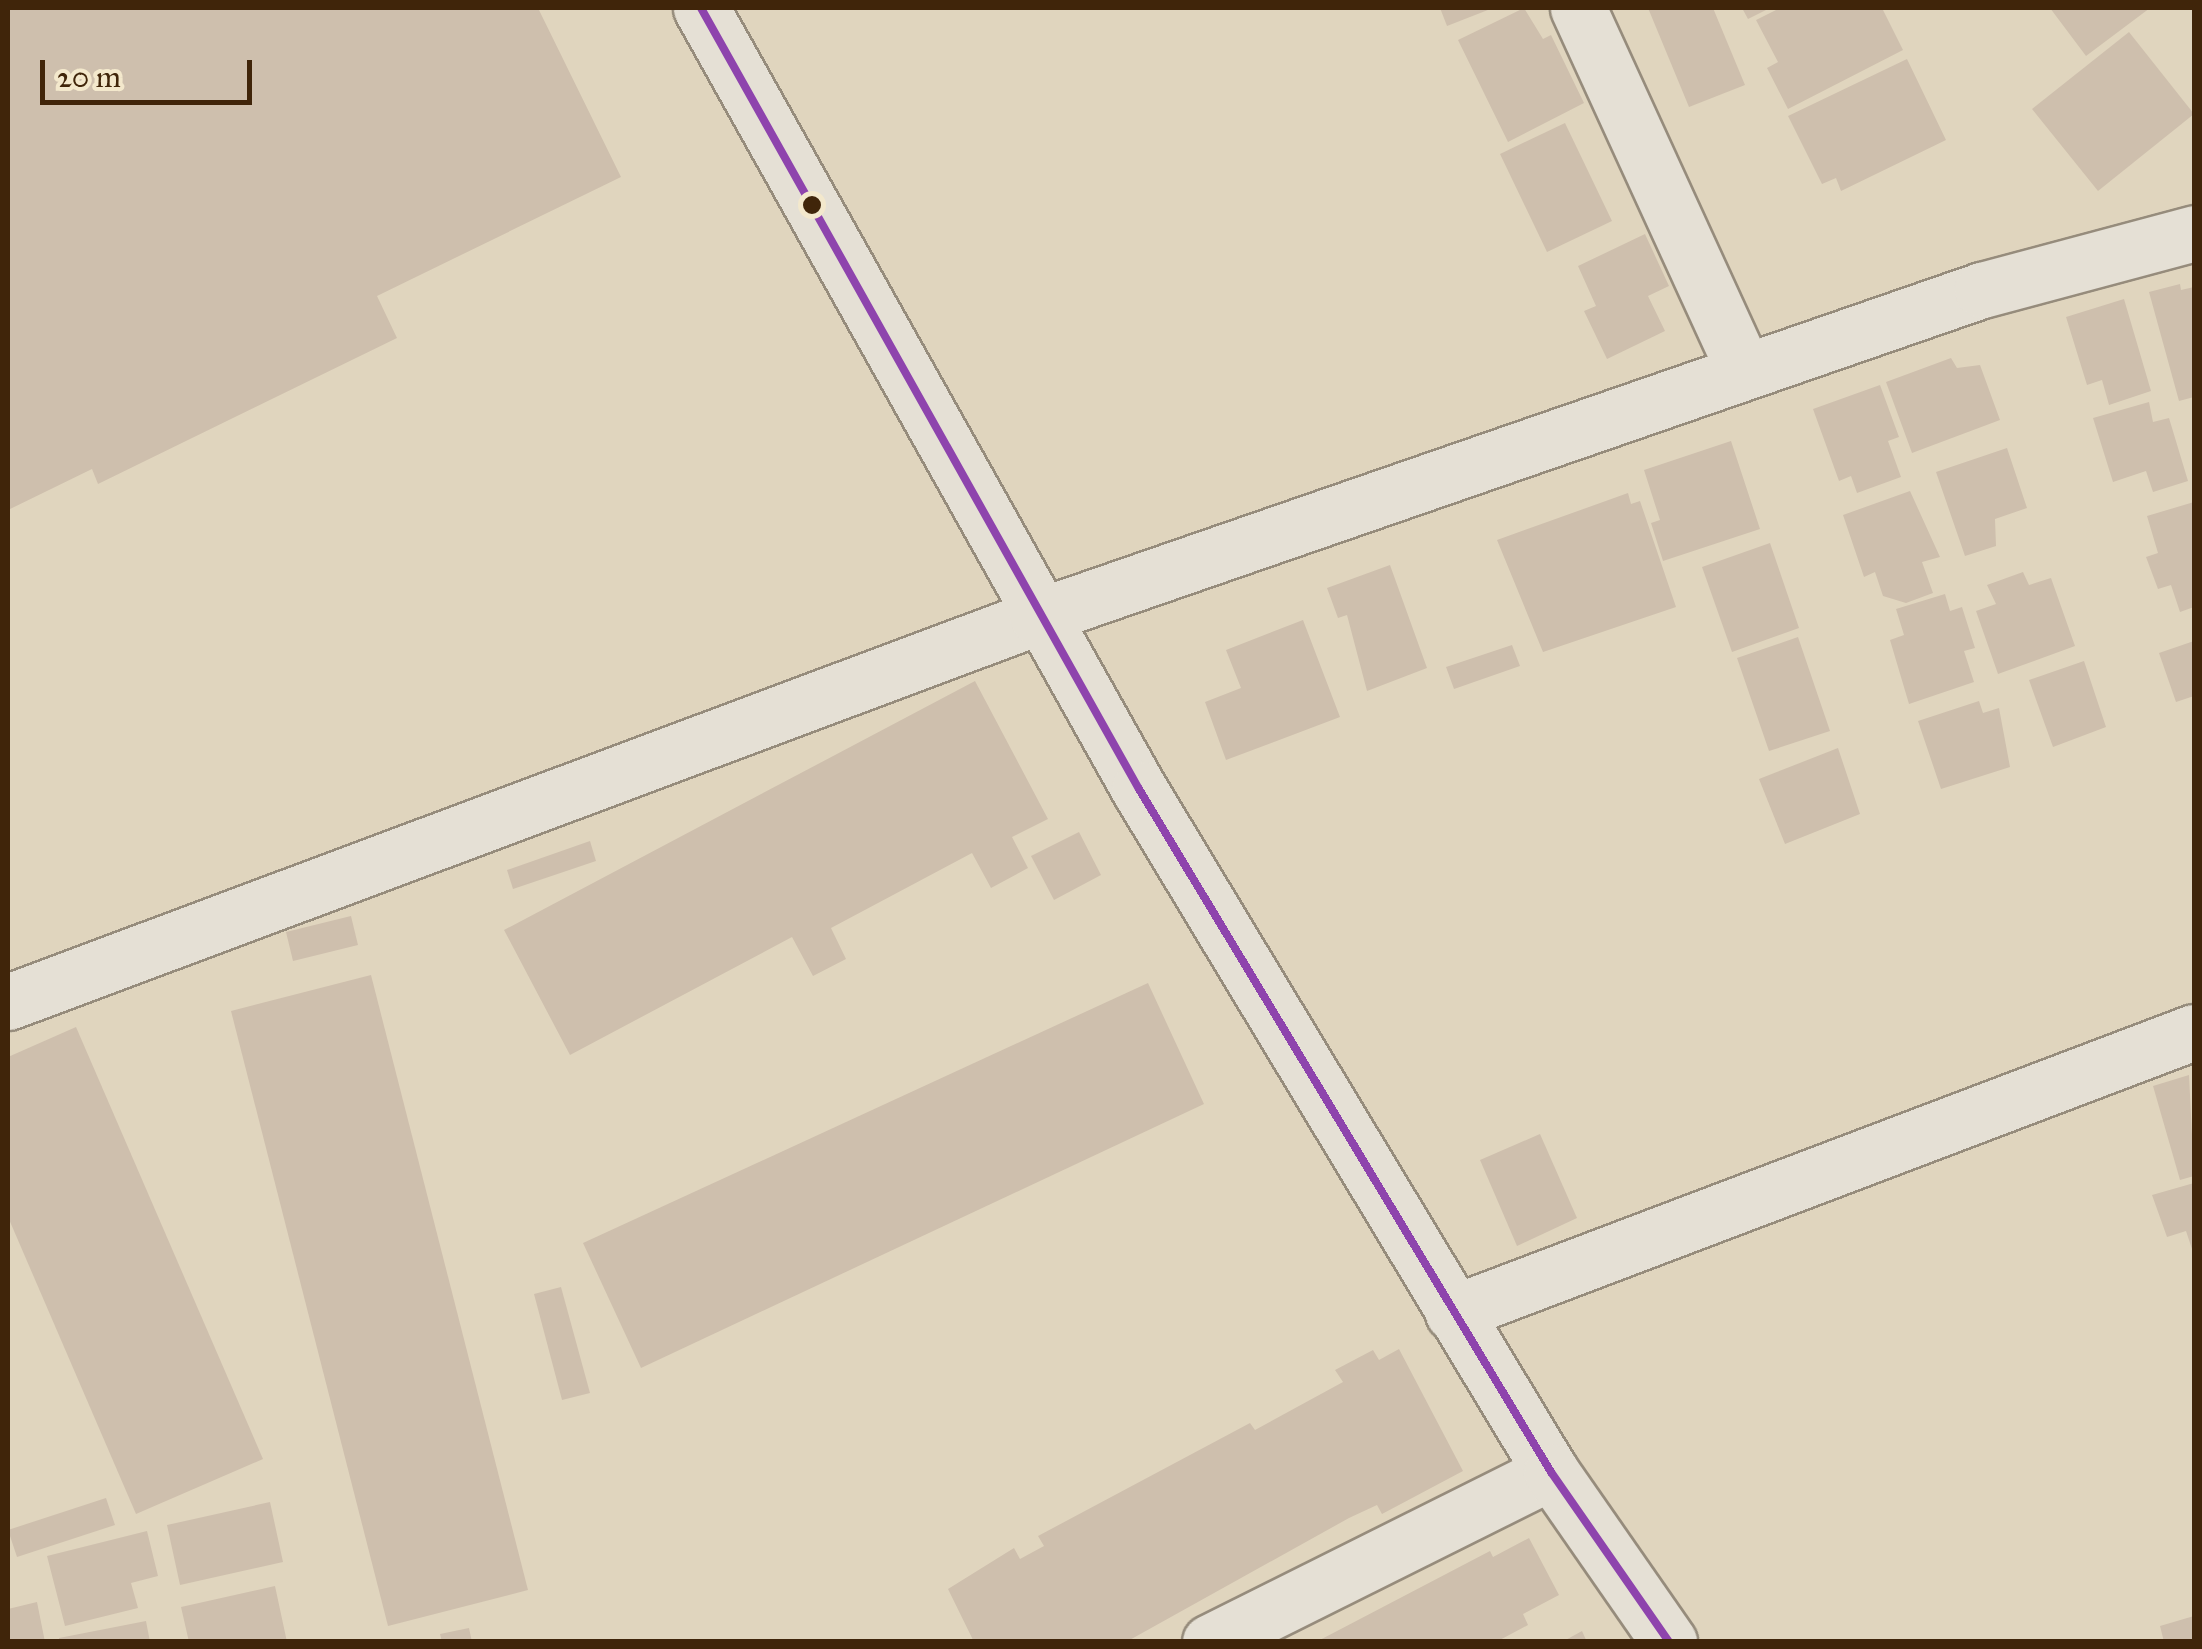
<!DOCTYPE html>
<style>
body{margin:0}
#map{position:relative;width:2202px;height:1649px;overflow:hidden;background:#e0d5be;font-family:"IM FELL Great Primer",serif}
div>[style]{position:absolute}
.building>*{inset:0;background:#cebfad}
.roads{filter:drop-shadow(2px 0 #968c7c) drop-shadow(-2px 0 #968c7c) drop-shadow(0 2px #968c7c) drop-shadow(0 -2px #968c7c)}
.street>*{height:55px;margin:-27.5px;padding:0 27.5px;transform-origin:27.5px;border-radius:27.5px;background:#e5e0d5}
.secondary>*{height:55px;margin:-27.5px;padding:0 27.5px;transform-origin:27.5px;border-radius:27.5px;background:#e5e0d5}
.bus-1>*{height:8px;margin:-4px;padding:0 4px;transform-origin:4px;border-radius:4px;background:#8e44ad}
.dots>*{width:28px;height:28px;translate:-50% -50%;box-sizing:border-box;border:5px solid #f3e8cc;border-radius:50%}
span{translate:-50% -50%;white-space:nowrap;text-align:center;line-height:1.15;-webkit-text-stroke:9px #f3e8cc;paint-order:stroke}
.frame{position:absolute;inset:0;border:10px solid #40250a;pointer-events:none}
.scale{position:absolute;left:40px;top:60px;width:212px;height:45px;box-sizing:border-box;border:5px solid #40250a;border-top:0;padding-left:12px;font-size:30px;line-height:35px;white-space:nowrap;color:#40250a;-webkit-text-stroke:8px #f3e8cc;paint-order:stroke}
</style>
<div id="map">
<div class="building">
<div style="clip-path:polygon(8px 8px,538px 8px,621px 177px,377px 296px,397px 338px,98px 484px,92px 469px,8px 510px)"></div>
<div style="clip-path:polygon(1440px 8px,1493px 8px,1447px 26px)"></div>
<div style="clip-path:polygon(1524px 8px,1543px 39px,1551px 35px,1584px 103px,1508px 142px,1458px 40px)"></div>
<div style="clip-path:polygon(1648px 8px,1713px 8px,1745px 85px,1689px 107px)"></div>
<div style="clip-path:polygon(1742px 8px,1770px 8px,1748px 19px)"></div>
<div style="clip-path:polygon(1780px 8px,1882px 8px,1903px 50px,1788px 109px,1767px 68px,1778px 62px,1756px 20px)"></div>
<div style="clip-path:polygon(2050px 8px,2150px 8px,2086px 56px)"></div>
<div style="clip-path:polygon(2129px 32px,2194px 114px,2098px 191px,2032px 109px)"></div>
<div style="clip-path:polygon(1907px 59px,1946px 140px,1841px 191px,1836px 178px,1822px 184px,1788px 116px)"></div>
<div style="clip-path:polygon(1565px 123px,1612px 221px,1547px 252px,1500px 154px)"></div>
<div style="clip-path:polygon(1645px 234px,1669px 286px,1648px 296px,1665px 331px,1607px 359px,1584px 311px,1596px 306px,1578px 266px)"></div>
<div style="clip-path:polygon(2180px 284px,2181px 290px,2194px 287px,2194px 397px,2179px 401px,2149px 292px)"></div>
<div style="clip-path:polygon(2124px 299px,2151px 391px,2109px 405px,2102px 380px,2087px 385px,2066px 317px)"></div>
<div style="clip-path:polygon(1951px 358px,1957px 368px,1980px 365px,2000px 420px,1912px 453px,1886px 382px)"></div>
<div style="clip-path:polygon(1880px 385px,1899px 437px,1888px 441px,1901px 477px,1857px 493px,1851px 476px,1839px 481px,1813px 409px)"></div>
<div style="clip-path:polygon(2149px 402px,2153px 422px,2169px 418px,2188px 481px,2153px 492px,2146px 471px,2113px 482px,2093px 418px)"></div>
<div style="clip-path:polygon(1731px 441px,1760px 529px,1663px 561px,1651px 523px,1660px 520px,1644px 470px)"></div>
<div style="clip-path:polygon(2007px 448px,2027px 508px,1995px 519px,1996px 546px,1965px 556px,1936px 472px)"></div>
<div style="clip-path:polygon(1910px 491px,1940px 557px,1922px 562px,1933px 593px,1906px 603px,1883px 596px,1875px 572px,1864px 577px,1843px 515px)"></div>
<div style="clip-path:polygon(1628px 493px,1631px 504px,1640px 501px,1676px 607px,1543px 652px,1497px 540px)"></div>
<div style="clip-path:polygon(2194px 502px,2194px 607px,2180px 612px,2171px 585px,2158px 589px,2146px 557px,2158px 553px,2147px 516px)"></div>
<div style="clip-path:polygon(1770px 543px,1799px 628px,1732px 652px,1702px 567px)"></div>
<div style="clip-path:polygon(1390px 565px,1427px 668px,1367px 691px,1347px 615px,1338px 618px,1327px 588px)"></div>
<div style="clip-path:polygon(2023px 572px,2029px 585px,2051px 578px,2075px 646px,1998px 674px,1976px 611px,1996px 604px,1987px 585px)"></div>
<div style="clip-path:polygon(1945px 594px,1950px 611px,1962px 607px,1975px 648px,1964px 651px,1974px 682px,1909px 704px,1890px 640px,1904px 635px,1896px 609px)"></div>
<div style="clip-path:polygon(1303px 620px,1340px 717px,1226px 760px,1205px 702px,1241px 688px,1226px 650px)"></div>
<div style="clip-path:polygon(1798px 637px,1830px 731px,1769px 751px,1737px 658px)"></div>
<div style="clip-path:polygon(2194px 641px,2194px 696px,2176px 702px,2159px 653px)"></div>
<div style="clip-path:polygon(1512px 645px,1520px 666px,1454px 689px,1446px 667px)"></div>
<div style="clip-path:polygon(2084px 661px,2106px 727px,2053px 747px,2029px 680px)"></div>
<div style="clip-path:polygon(975px 681px,1048px 819px,1012px 837px,1028px 868px,991px 888px,972px 853px,831px 928px,846px 959px,813px 976px,792px 937px,570px 1055px,504px 930px)"></div>
<div style="clip-path:polygon(1979px 701px,1983px 713px,1999px 708px,2010px 767px,1941px 789px,1918px 721px)"></div>
<div style="clip-path:polygon(1838px 748px,1860px 814px,1785px 844px,1759px 779px)"></div>
<div style="clip-path:polygon(1079px 832px,1101px 875px,1054px 900px,1031px 856px)"></div>
<div style="clip-path:polygon(590px 841px,596px 861px,513px 889px,507px 870px)"></div>
<div style="clip-path:polygon(351px 916px,358px 945px,293px 961px,286px 932px)"></div>
<div style="clip-path:polygon(371px 975px,528px 1590px,388px 1626px,231px 1011px)"></div>
<div style="clip-path:polygon(1148px 983px,1204px 1104px,641px 1368px,583px 1243px)"></div>
<div style="clip-path:polygon(76px 1027px,263px 1459px,136px 1514px,8px 1217px,8px 1057px)"></div>
<div style="clip-path:polygon(2189px 1075px,2194px 1176px,2180px 1180px,2153px 1086px)"></div>
<div style="clip-path:polygon(1540px 1134px,1577px 1218px,1517px 1246px,1480px 1160px)"></div>
<div style="clip-path:polygon(2194px 1183px,2194px 1255px,2186px 1231px,2167px 1237px,2152px 1195px)"></div>
<div style="clip-path:polygon(561px 1287px,590px 1393px,562px 1400px,534px 1294px)"></div>
<div style="clip-path:polygon(1399px 1349px,1463px 1471px,1382px 1514px,1377px 1505px,1349px 1518px,1126px 1642px,974px 1642px,948px 1589px,1014px 1548px,1020px 1559px,1044px 1546px,1038px 1536px,1250px 1423px,1255px 1430px,1343px 1382px,1335px 1370px,1373px 1350px,1379px 1360px)"></div>
<div style="clip-path:polygon(106px 1498px,115px 1525px,17px 1557px,8px 1530px)"></div>
<div style="clip-path:polygon(270px 1502px,283px 1562px,180px 1585px,167px 1525px)"></div>
<div style="clip-path:polygon(147px 1531px,158px 1576px,131px 1583px,138px 1608px,65px 1626px,47px 1556px)"></div>
<div style="clip-path:polygon(1529px 1538px,1559px 1595px,1523px 1614px,1528px 1625px,1496px 1642px,1316px 1642px,1490px 1551px,1493px 1557px)"></div>
<div style="clip-path:polygon(275px 1586px,287px 1642px,189px 1642px,181px 1607px)"></div>
<div style="clip-path:polygon(37px 1602px,45px 1642px,8px 1642px,8px 1609px)"></div>
<div style="clip-path:polygon(2194px 1616px,2194px 1642px,2164px 1642px,2160px 1626px)"></div>
<div style="clip-path:polygon(146px 1621px,150px 1642px,59px 1642px,59px 1638px)"></div>
<div style="clip-path:polygon(469px 1628px,472px 1642px,442px 1642px,440px 1634px)"></div>
<div style="clip-path:polygon(1582px 1631px,1587px 1642px,1562px 1642px)"></div>
</div>
<div class="roads">
<div class="street">
<div style="left:1578px;top:8px;width:398px;rotate:65.4deg"></div>
<div style="left:8px;top:1002px;width:1099px;rotate:-20.51deg"></div>
<div style="left:1037px;top:617px;width:1000px;rotate:-19.09deg"></div>
<div style="left:1982px;top:290px;width:220px;rotate:-15deg"></div>
<div style="left:1453px;top:1313px;width:792px;rotate:-20.77deg"></div>
<div style="left:1210px;top:1642px;width:381px;rotate:-26.5deg"></div>
</div>
<div class="secondary">
<div style="left:701px;top:8px;width:895px;rotate:60.72deg"></div>
<div style="left:1139px;top:789px;width:798px;rotate:58.9deg"></div>
<div style="left:1551px;top:1472px;width:207px;rotate:55.2deg"></div>
</div>
</div>
<div class="bus-1">
<div style="left:701px;top:8px;width:895px;rotate:60.72deg"></div>
<div style="left:1139px;top:789px;width:798px;rotate:58.9deg"></div>
<div style="left:1551px;top:1472px;width:207px;rotate:55.2deg"></div>
</div>
<div class="dots">
<div style="left:812px;top:205px;background:#40250a"></div>
</div>
<div class="frame"></div>
<div class="scale">20 m</div>
</div>
